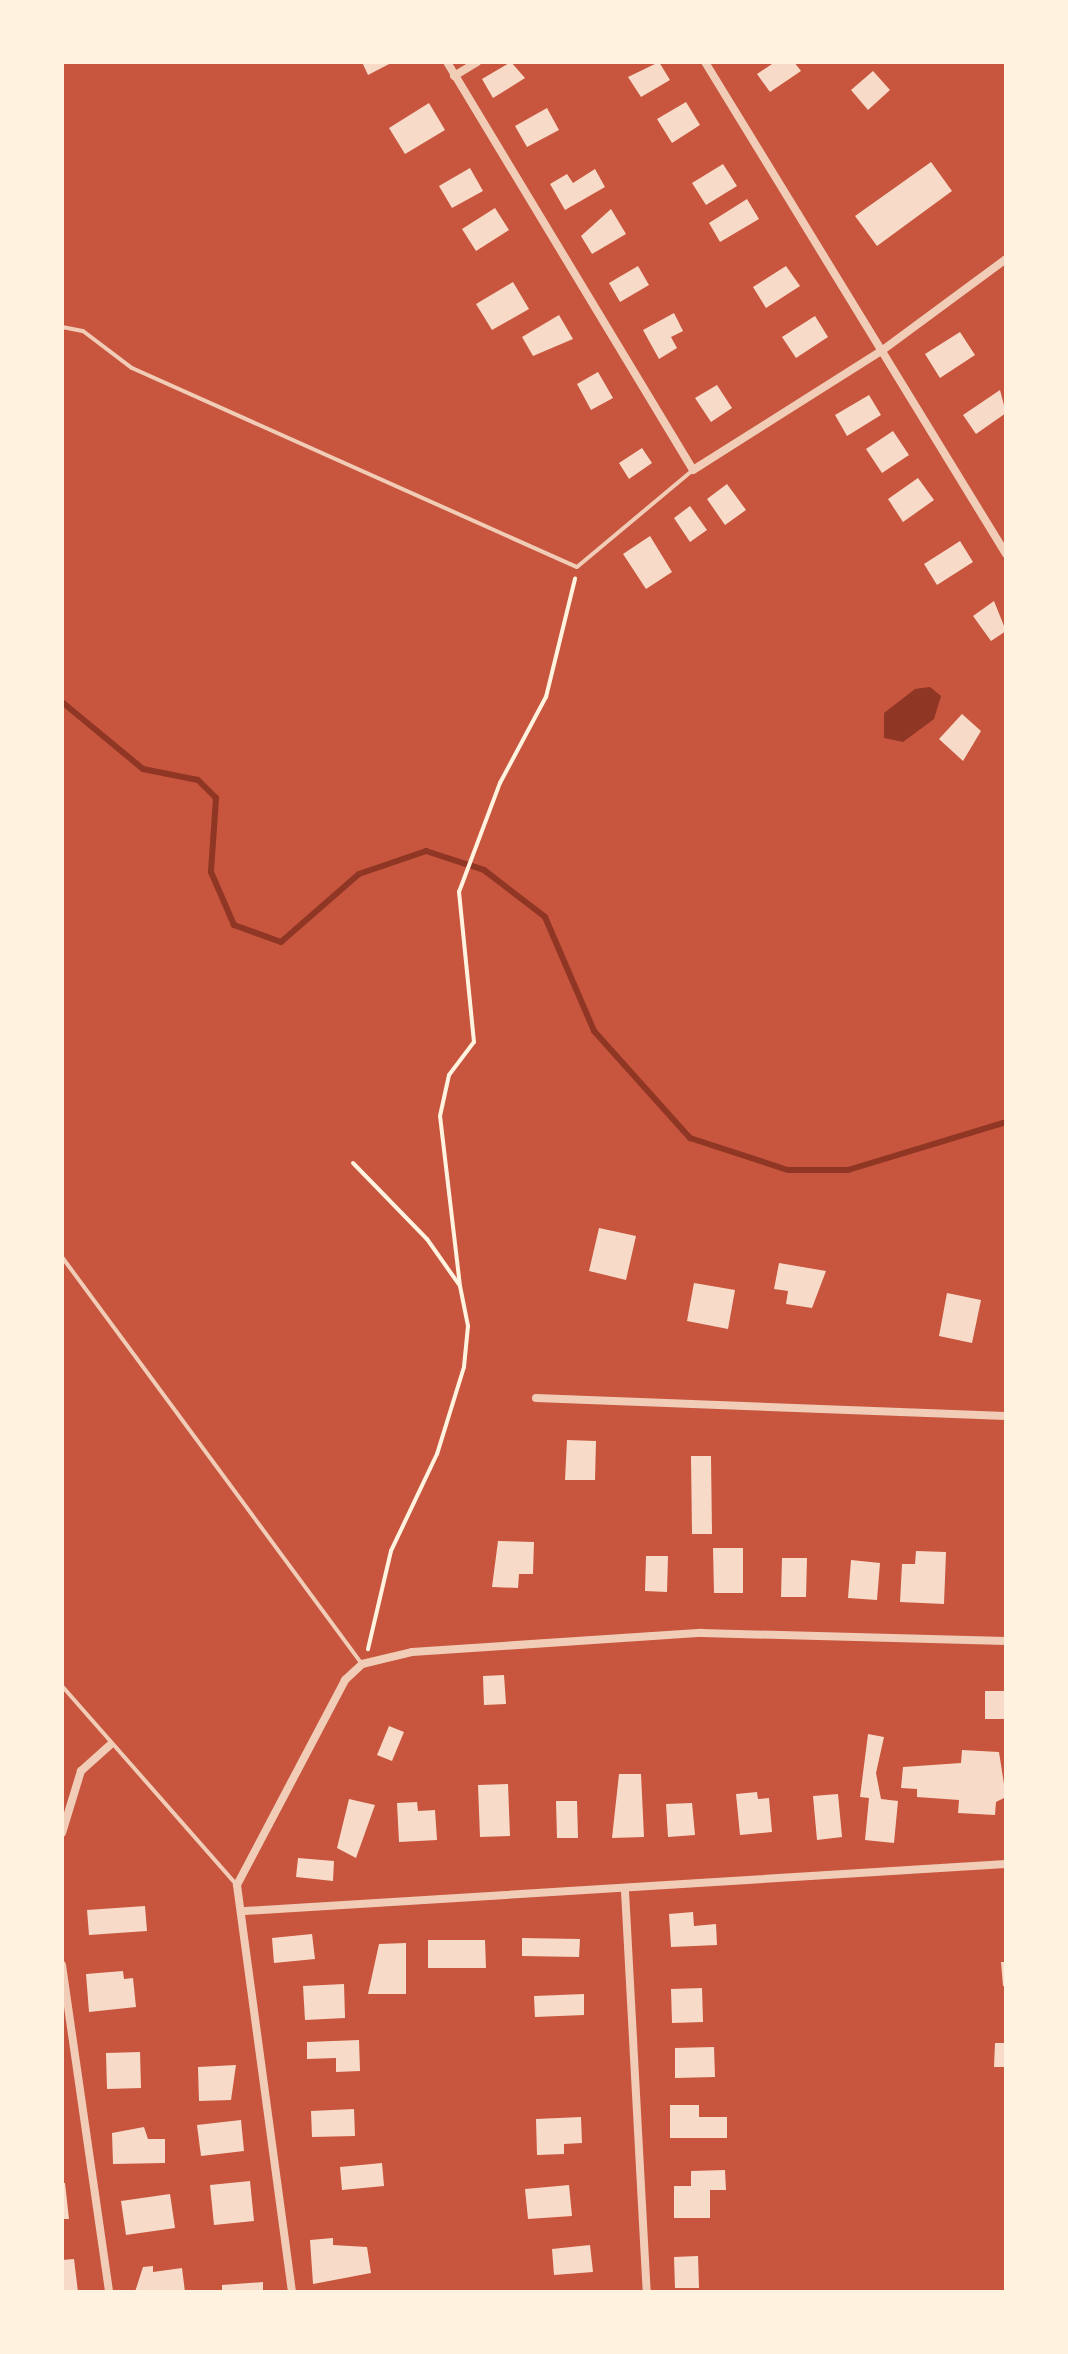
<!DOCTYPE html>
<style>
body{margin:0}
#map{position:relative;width:1068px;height:2354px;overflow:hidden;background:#c8553d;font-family:"Fira Sans Condensed",sans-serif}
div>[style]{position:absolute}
.water>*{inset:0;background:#8f3625}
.stream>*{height:6px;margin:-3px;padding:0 3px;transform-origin:3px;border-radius:3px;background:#8f3625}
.building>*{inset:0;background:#f7dbc8}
.path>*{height:4px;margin:-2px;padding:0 2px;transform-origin:2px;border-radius:2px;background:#fff3e0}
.service>*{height:4px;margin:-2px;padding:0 2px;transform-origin:2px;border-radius:2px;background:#f1ccb7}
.minor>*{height:8px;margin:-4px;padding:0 4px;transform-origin:4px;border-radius:4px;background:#f1ccb7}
span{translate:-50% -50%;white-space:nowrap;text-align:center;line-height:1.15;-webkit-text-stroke:7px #fff3e0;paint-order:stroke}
.frame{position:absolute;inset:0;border:64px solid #fff3e0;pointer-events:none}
</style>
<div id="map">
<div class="water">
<div style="clip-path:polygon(930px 687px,941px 696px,934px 719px,903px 742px,884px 738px,884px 713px,915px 689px)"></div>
</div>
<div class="stream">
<div style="left:62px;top:702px;width:105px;rotate:39.6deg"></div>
<div style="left:143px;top:769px;width:56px;rotate:11.3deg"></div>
<div style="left:198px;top:780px;width:25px;rotate:45deg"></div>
<div style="left:216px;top:798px;width:74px;rotate:93.9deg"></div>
<div style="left:211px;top:872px;width:58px;rotate:66.5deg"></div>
<div style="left:234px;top:925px;width:50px;rotate:19.9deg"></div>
<div style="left:281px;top:942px;width:103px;rotate:-41.1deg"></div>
<div style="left:359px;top:874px;width:71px;rotate:-18.9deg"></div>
<div style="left:426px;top:851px;width:61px;rotate:18.1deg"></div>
<div style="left:484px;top:870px;width:77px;rotate:37.6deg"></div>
<div style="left:545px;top:917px;width:124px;rotate:66.7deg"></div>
<div style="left:594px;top:1031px;width:144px;rotate:48.1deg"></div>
<div style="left:690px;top:1138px;width:103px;rotate:18.1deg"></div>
<div style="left:788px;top:1170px;width:60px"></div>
<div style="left:848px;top:1170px;width:165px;rotate:-16.9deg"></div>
</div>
<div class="building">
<div style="clip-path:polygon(362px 62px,393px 62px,368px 75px)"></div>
<div style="clip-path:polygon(511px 62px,525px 78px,493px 98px,482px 79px)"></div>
<div style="clip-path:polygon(659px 62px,670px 80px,641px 97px,628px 77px)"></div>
<div style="clip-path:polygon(775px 62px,794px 62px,801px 71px,770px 92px,757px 74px)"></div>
<div style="clip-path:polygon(873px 71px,890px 90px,868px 110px,851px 90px)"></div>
<div style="clip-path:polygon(686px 102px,700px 125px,672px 143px,657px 119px)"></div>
<div style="clip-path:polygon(429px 103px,445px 130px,405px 154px,389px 128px)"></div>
<div style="clip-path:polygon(547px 108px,559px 130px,527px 147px,515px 126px)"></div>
<div style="clip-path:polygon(931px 162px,952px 191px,877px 246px,855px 216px)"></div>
<div style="clip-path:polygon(723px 164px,737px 186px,706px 205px,692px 183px)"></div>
<div style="clip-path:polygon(470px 168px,483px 191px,452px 208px,439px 186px)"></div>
<div style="clip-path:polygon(595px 169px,605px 187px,565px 210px,550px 184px,567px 174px,573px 183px)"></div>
<div style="clip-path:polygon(747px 199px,759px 219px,720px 242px,709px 223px)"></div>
<div style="clip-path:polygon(495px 208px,509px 230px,476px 251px,462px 229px)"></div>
<div style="clip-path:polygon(611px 209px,626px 234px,592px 254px,581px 236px)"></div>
<div style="clip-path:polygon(638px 266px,649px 285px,620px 302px,609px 283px)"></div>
<div style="clip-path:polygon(786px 266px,800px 286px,766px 308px,753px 287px)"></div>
<div style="clip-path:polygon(513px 282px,529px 309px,492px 330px,476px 304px)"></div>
<div style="clip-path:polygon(674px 313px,683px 331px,671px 337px,677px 348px,659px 359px,643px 330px)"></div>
<div style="clip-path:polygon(559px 315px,573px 339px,533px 356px,522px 337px)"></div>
<div style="clip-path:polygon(815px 316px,828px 337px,796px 358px,782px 337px)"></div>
<div style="clip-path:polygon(960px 332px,975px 355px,940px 378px,925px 354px)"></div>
<div style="clip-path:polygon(598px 372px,613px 398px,591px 410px,577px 384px)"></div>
<div style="clip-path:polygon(717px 385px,732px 408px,711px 422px,695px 398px)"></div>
<div style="clip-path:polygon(1000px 390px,1006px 413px,976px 434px,963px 415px)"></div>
<div style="clip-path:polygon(869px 395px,881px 415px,847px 436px,835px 415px)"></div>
<div style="clip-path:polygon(893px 431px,909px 455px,882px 473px,866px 449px)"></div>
<div style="clip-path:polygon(642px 448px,652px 463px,629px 479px,619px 463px)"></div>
<div style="clip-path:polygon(918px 478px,934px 500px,903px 522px,888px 499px)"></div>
<div style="clip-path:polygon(727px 484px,746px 510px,725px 525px,707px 499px)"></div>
<div style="clip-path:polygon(690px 506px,707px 530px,690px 542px,674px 518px)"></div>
<div style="clip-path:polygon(650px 536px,672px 572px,646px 589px,623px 554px)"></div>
<div style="clip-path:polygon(960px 541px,973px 562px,937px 585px,924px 564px)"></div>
<div style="clip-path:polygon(994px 601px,1006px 631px,991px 641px,973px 616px)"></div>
<div style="clip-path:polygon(962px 714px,981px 731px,963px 761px,939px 739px)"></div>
<div style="clip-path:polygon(599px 1228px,636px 1236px,626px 1280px,589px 1271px)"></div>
<div style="clip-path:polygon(779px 1263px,826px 1271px,812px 1308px,786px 1304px,788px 1291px,774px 1289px)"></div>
<div style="clip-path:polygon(694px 1283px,735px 1290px,728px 1329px,687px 1321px)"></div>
<div style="clip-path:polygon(947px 1293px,981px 1300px,972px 1343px,939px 1336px)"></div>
<div style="clip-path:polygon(567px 1440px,596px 1441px,595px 1480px,565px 1480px)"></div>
<div style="clip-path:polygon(691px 1456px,711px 1456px,712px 1534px,692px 1534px)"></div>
<div style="clip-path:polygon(498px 1541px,534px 1542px,533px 1574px,519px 1574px,518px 1588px,492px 1587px)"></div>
<div style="clip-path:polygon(713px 1548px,743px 1548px,743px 1593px,714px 1593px)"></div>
<div style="clip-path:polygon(916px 1551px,946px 1552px,944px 1604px,900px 1602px,902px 1564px,915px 1564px)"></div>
<div style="clip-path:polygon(646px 1556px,668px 1556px,667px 1592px,645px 1591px)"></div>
<div style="clip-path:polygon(782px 1558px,807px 1558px,806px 1597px,781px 1597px)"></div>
<div style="clip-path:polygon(851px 1560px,880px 1563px,877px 1600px,848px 1598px)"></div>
<div style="clip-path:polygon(504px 1675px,506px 1704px,484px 1705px,483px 1676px)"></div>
<div style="clip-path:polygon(985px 1691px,1006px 1691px,1006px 1719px,985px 1719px)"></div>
<div style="clip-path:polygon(389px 1726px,404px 1732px,392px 1761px,377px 1755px)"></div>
<div style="clip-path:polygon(868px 1734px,884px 1737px,876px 1773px,881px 1799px,898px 1801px,894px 1843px,865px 1840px,869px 1798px,860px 1797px)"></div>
<div style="clip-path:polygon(962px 1750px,999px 1752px,1006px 1797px,996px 1802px,995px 1815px,958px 1813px,959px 1800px,917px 1797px,917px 1789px,901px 1788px,903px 1767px,961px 1763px)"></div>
<div style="clip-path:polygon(619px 1774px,641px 1774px,644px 1837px,612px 1838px)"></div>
<div style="clip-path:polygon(508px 1784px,510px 1836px,480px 1837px,478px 1785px)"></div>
<div style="clip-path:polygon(757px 1792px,758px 1799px,769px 1798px,772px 1832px,740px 1835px,736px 1794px)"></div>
<div style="clip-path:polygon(838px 1794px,842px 1837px,817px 1840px,813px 1796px)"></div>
<div style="clip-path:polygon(349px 1799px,375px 1805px,356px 1858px,337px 1848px)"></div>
<div style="clip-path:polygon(556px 1801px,577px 1801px,578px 1838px,557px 1838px)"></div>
<div style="clip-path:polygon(417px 1802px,418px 1811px,435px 1810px,437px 1840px,399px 1842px,397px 1803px)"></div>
<div style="clip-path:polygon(692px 1803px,695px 1835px,668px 1837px,666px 1804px)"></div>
<div style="clip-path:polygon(298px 1858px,334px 1861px,333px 1881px,296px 1877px)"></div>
<div style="clip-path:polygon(145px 1906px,147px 1931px,89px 1935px,87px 1910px)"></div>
<div style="clip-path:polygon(693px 1912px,694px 1926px,716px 1924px,717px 1945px,671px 1947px,669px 1914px)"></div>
<div style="clip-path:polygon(312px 1934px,315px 1959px,274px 1963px,272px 1938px)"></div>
<div style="clip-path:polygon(522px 1938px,580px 1939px,579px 1957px,522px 1956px)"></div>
<div style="clip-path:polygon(428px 1940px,485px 1940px,486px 1968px,428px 1968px)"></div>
<div style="clip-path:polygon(406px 1943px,406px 1994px,368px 1994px,379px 1944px)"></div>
<div style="clip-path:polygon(1001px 1962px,1006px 1962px,1006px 1986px,1003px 1986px)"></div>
<div style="clip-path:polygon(123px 1971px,124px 1979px,133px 1978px,136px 2007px,89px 2012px,86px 1974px)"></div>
<div style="clip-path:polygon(344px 1984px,345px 2018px,305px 2020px,303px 1986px)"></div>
<div style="clip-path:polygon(702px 1988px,703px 2022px,672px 2023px,671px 1989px)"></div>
<div style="clip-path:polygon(584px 1994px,584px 2015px,535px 2017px,534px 1996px)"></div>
<div style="clip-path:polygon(359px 2040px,360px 2071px,336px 2072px,336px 2058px,307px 2059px,307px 2042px)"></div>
<div style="clip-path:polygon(995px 2043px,1006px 2043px,1006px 2067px,994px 2067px)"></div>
<div style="clip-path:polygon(714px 2047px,715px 2077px,675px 2078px,675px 2048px)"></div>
<div style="clip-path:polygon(140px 2052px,141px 2088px,107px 2089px,106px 2053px)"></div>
<div style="clip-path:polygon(236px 2065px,231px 2100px,199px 2101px,198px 2067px)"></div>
<div style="clip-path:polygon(670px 2105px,699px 2105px,699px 2117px,727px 2117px,727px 2138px,670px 2138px)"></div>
<div style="clip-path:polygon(354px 2109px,355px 2136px,312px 2137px,311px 2111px)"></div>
<div style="clip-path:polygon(581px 2117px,582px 2143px,564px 2144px,564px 2154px,537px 2155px,536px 2119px)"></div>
<div style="clip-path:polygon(241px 2120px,244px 2151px,201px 2156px,197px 2125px)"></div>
<div style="clip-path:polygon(144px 2127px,148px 2139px,165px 2139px,165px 2163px,113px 2164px,112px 2133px)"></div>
<div style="clip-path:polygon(382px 2163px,384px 2186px,342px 2190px,340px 2167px)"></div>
<div style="clip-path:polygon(725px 2170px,726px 2190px,710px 2190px,710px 2218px,674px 2218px,674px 2186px,691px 2186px,691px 2171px)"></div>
<div style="clip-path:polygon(250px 2181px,254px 2221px,214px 2225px,210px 2185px)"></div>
<div style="clip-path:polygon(62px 2183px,65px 2183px,69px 2219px,62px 2219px)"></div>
<div style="clip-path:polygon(569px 2185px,572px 2216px,528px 2219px,525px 2189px)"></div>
<div style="clip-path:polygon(170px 2194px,175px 2228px,126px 2235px,121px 2201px)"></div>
<div style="clip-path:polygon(333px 2238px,333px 2245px,367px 2247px,371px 2273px,313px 2284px,310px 2240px)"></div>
<div style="clip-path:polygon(590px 2245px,593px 2272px,554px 2275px,552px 2249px)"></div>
<div style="clip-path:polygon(698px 2256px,699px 2288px,675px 2288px,674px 2257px)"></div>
<div style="clip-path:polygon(74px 2259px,78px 2292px,62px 2292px,62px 2260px)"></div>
<div style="clip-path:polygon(153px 2266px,153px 2272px,182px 2268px,185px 2292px,135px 2292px,143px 2267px)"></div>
<div style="clip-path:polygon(263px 2282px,263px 2292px,222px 2292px,222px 2285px)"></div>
</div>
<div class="path">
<div style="left:353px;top:1163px;width:106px;rotate:45.8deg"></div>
<div style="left:427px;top:1239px;width:57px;rotate:54.9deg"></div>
<div style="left:460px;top:1286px;width:41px;rotate:78.7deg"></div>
<div style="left:468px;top:1326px;width:41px;rotate:95.6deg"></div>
<div style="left:464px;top:1367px;width:91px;rotate:107.2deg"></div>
<div style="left:437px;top:1454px;width:107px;rotate:115.4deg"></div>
<div style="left:391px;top:1551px;width:101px;rotate:103.2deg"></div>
<div style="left:460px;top:1286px;width:171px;rotate:-96.7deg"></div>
<div style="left:440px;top:1116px;width:42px;rotate:-77.6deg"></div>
<div style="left:449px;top:1075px;width:41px;rotate:-52.9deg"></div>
<div style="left:474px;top:1042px;width:151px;rotate:-95.7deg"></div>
<div style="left:459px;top:892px;width:116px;rotate:-69.4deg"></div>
<div style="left:500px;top:783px;width:98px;rotate:-61.9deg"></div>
<div style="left:546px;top:697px;width:122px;rotate:-76.2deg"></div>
</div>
<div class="service">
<div style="left:62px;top:327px;width:21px;rotate:11deg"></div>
<div style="left:83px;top:331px;width:61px;rotate:37.1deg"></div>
<div style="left:132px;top:368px;width:487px;rotate:24.1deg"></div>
<div style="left:577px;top:567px;width:150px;rotate:-39.9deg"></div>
<div style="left:62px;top:1257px;width:506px;rotate:53.61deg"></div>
<div style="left:62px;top:1686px;width:264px;rotate:48.7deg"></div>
</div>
<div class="minor">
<div style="left:447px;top:62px;width:476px;rotate:58.9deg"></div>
<div style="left:693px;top:470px;width:221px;rotate:-32.3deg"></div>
<div style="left:880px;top:352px;width:157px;rotate:-36.4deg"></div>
<div style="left:705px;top:62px;width:577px;rotate:58.54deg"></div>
<div style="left:454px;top:76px;width:27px;rotate:-31deg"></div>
<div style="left:536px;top:1398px;width:470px;rotate:2.2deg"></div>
<div style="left:62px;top:1833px;width:65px;rotate:-73deg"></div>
<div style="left:81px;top:1771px;width:39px;rotate:-42deg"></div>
<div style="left:625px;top:1891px;width:402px;rotate:86.9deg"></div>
<div style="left:245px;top:1911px;width:762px;rotate:-3.53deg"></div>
<div style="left:62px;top:1965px;width:330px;rotate:81.8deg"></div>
<div style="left:292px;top:2292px;width:411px;rotate:-97.7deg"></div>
<div style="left:237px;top:1885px;width:232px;rotate:-62.2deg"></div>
<div style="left:345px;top:1680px;width:23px;rotate:-43deg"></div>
<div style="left:362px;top:1664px;width:51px;rotate:-13.5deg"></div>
<div style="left:412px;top:1652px;width:290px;rotate:-3.8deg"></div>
<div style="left:701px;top:1633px;width:305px;rotate:1.5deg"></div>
</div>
<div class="frame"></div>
</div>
